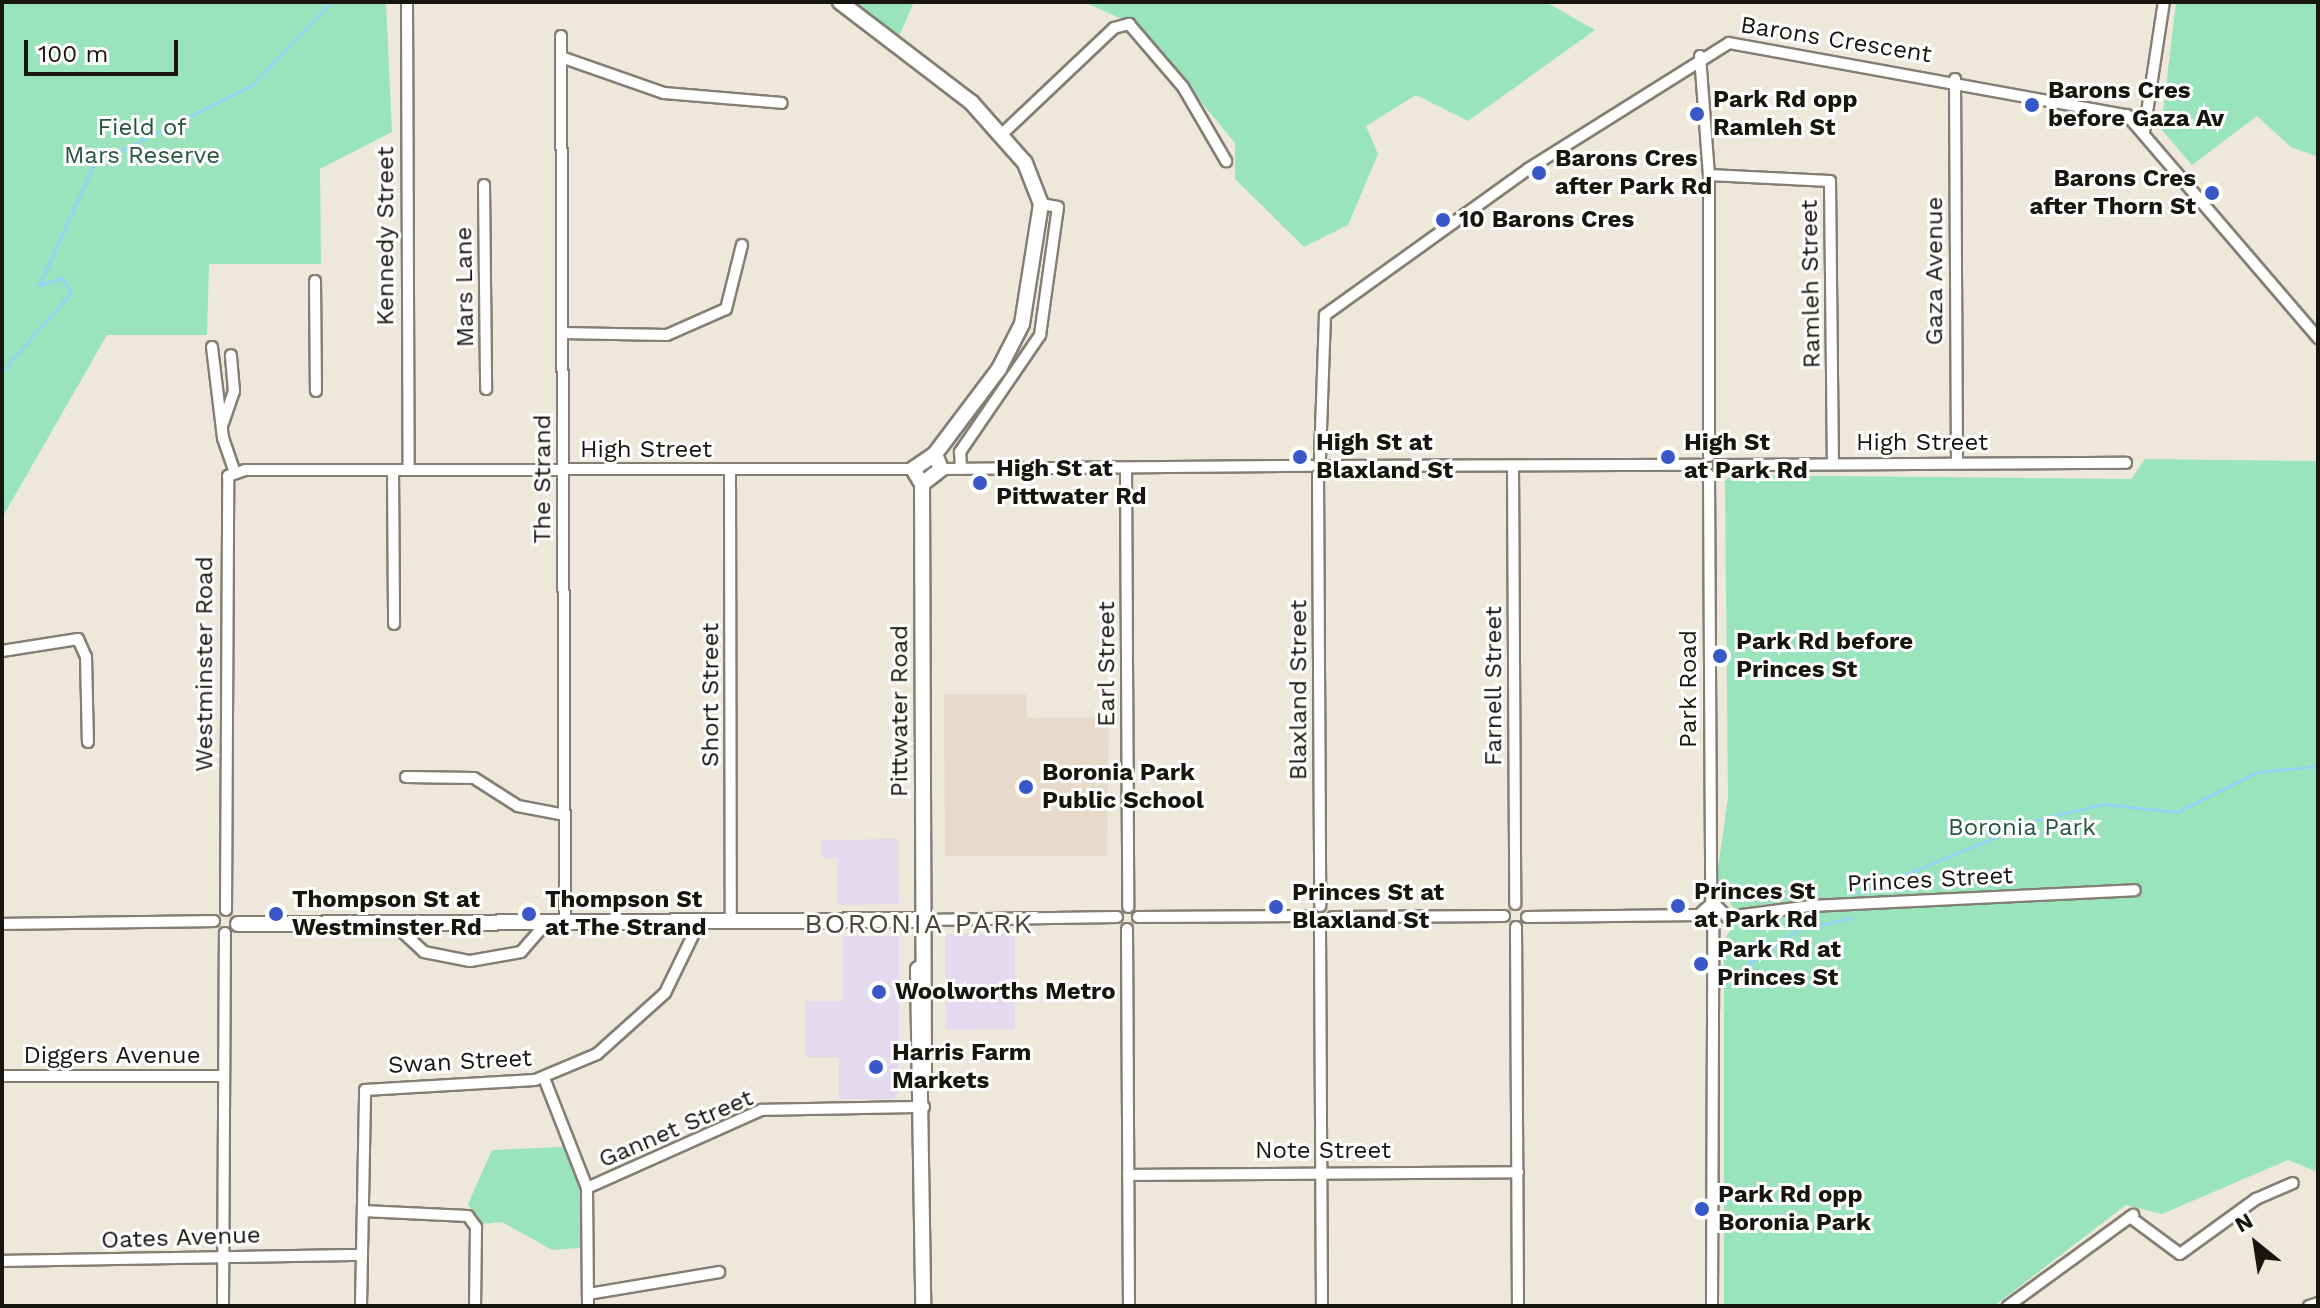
<!DOCTYPE html>
<style>
body{margin:0}
#map{position:relative;width:2320px;height:1308px;overflow:hidden;background:#eee8db;font-family:"Work Sans",sans-serif}
div>[style]{position:absolute}
.commercial>*{inset:0;background:#e2daef}
.built>*{inset:0;background:#e5dbc8}
.green>*{inset:0;background:#99e4bc}
.stream>*{height:3px;margin:-1.5px;padding:0 1.5px;transform-origin:1.5px;border-radius:1.5px;background:#98d2f3}
.roads{filter:drop-shadow(2px 0 #847e73) drop-shadow(-2px 0 #847e73) drop-shadow(0 2px #847e73) drop-shadow(0 -2px #847e73)}
.street>*{height:10px;margin:-5px;padding:0 5px;transform-origin:5px;border-radius:5px;background:#fff}
.secondary>*{height:14px;margin:-7px;padding:0 7px;transform-origin:7px;border-radius:7px;background:#fff}
.dots>*{width:22px;height:22px;translate:-50% -50%;box-sizing:border-box;border:4px solid #fff;border-radius:50%}
span{translate:-50% -50%;white-space:nowrap;text-align:center;line-height:1.15;-webkit-text-stroke:6px #fff;paint-order:stroke}
.street-label{font-size:24px;color:#171510}
.poi-label{font-size:24px;color:#171510;font-weight:700}
.left{translate:0 -50%;text-align:left}
.right{translate:-100% -50%;text-align:right}
.park-label{font-size:24px;color:#27543e}
.quarter-label{font-size:28px;color:#4b463b;letter-spacing:2px}
.frame{position:absolute;inset:0;border:4px solid #171510;pointer-events:none}
.north{position:absolute;left:2216px;top:1204px;width:80px;height:80px;-webkit-text-stroke:6px #fff;paint-order:stroke;rotate:330deg;font-size:22px;font-weight:700;line-height:32px;text-align:center;color:#171510}
.north::after{content:'';display:block;margin:auto;width:28px;height:36px;background:#171510;clip-path:polygon(50% 0,100% 100%,50% 72%,0 100%)}
.scale{position:absolute;left:24px;top:40px;width:154px;height:36px;box-sizing:border-box;border:4px solid #171510;border-top:0;padding-left:10px;font-size:24px;line-height:28px;white-space:nowrap;color:#171510;-webkit-text-stroke:6px #fff;paint-order:stroke}
</style>
<div id="map">
<div class="commercial">
<div style="clip-path:polygon(898px 839px,899px 904px,838px 905px,838px 858px,822px 858px,822px 840px)"></div>
<div style="clip-path:polygon(945px 934px,1015px 934px,1015px 1029px,946px 1030px)"></div>
<div style="clip-path:polygon(843px 936px,899px 936px,899px 1093px,892px 1099px,839px 1099px,839px 1057px,806px 1057px,806px 1001px,843px 1001px)"></div>
</div>
<div class="built">
<div style="clip-path:polygon(944px 694px,1026px 694px,1027px 718px,1109px 717px,1107px 856px,945px 856px)"></div>
</div>
<div class="green">
<div style="clip-path:polygon(2px 2px,386px 2px,392px 132px,320px 169px,321px 264px,209px 264px,207px 335px,107px 335px,2px 518px)"></div>
<div style="clip-path:polygon(852px 2px,914px 2px,899px 36px)"></div>
<div style="clip-path:polygon(1084px 2px,1546px 2px,1595px 30px,1468px 121px,1416px 95px,1366px 126px,1378px 154px,1348px 225px,1304px 247px,1235px 179px,1235px 143px,1177px 73px,1124px 20px)"></div>
<div style="clip-path:polygon(2176px 2px,2318px 2px,2318px 157px,2291px 147px,2257px 116px,2192px 165px,2161px 129px)"></div>
<div style="clip-path:polygon(2145px 459px,2318px 461px,2318px 1172px,2288px 1160px,2162px 1214px,2126px 1205px,1994px 1306px,1724px 1306px,1724px 941px,1739px 915px,1716px 883px,1728px 797px,1725px 481px,1731px 475px,2131px 479px)"></div>
<div style="clip-path:polygon(564px 1147px,580px 1190px,580px 1248px,552px 1250px,502px 1222px,481px 1224px,468px 1204px,492px 1150px)"></div>
</div>
<div class="stream">
<div style="left:2px;top:371px;width:104px;rotate:-48.5deg"></div>
<div style="left:71px;top:293px;width:17px;rotate:-121deg"></div>
<div style="left:62px;top:278px;width:24px;rotate:163deg"></div>
<div style="left:39px;top:285px;width:133px;rotate:-65.6deg"></div>
<div style="left:94px;top:164px;width:177px;rotate:-26.6deg"></div>
<div style="left:252px;top:85px;width:115px;rotate:-46.4deg"></div>
<div style="left:1859px;top:893px;width:196px;rotate:-22.2deg"></div>
<div style="left:2040px;top:819px;width:65px;rotate:-13.4deg"></div>
<div style="left:2103px;top:804px;width:74px;rotate:6.2deg"></div>
<div style="left:2177px;top:812px;width:90px;rotate:-26.3deg"></div>
<div style="left:2258px;top:772px;width:60px;rotate:-5.7deg"></div>
<div style="left:1744px;top:967px;width:65px;rotate:-34.4deg"></div>
<div style="left:1798px;top:930px;width:54px;rotate:-12.8deg"></div>
</div>
<div class="roads">
<div class="street">
<div style="left:407px;top:2px;width:468px;rotate:89.8deg"></div>
<div style="left:561px;top:36px;width:886px;rotate:89.74deg"></div>
<div style="left:1700px;top:56px;width:119px;rotate:85.7deg"></div>
<div style="left:1709px;top:175px;width:281px;rotate:90deg"></div>
<div style="left:561px;top:57px;width:109px;rotate:19.3deg"></div>
<div style="left:664px;top:93px;width:118px;rotate:4.8deg"></div>
<div style="left:1955px;top:79px;width:384px;rotate:89.7deg"></div>
<div style="left:2144px;top:132px;width:132px;rotate:-81.3deg"></div>
<div style="left:1002px;top:134px;width:154px;rotate:-43.4deg"></div>
<div style="left:1114px;top:28px;width:16px;rotate:-15deg"></div>
<div style="left:1129px;top:24px;width:83px;rotate:49.4deg"></div>
<div style="left:1183px;top:87px;width:86px;rotate:59.8deg"></div>
<div style="left:1709px;top:175px;width:121px;rotate:2.8deg"></div>
<div style="left:1830px;top:181px;width:282px;rotate:89.4deg"></div>
<div style="left:484px;top:185px;width:204px;rotate:89.4deg"></div>
<div style="left:315px;top:281px;width:110px;rotate:89.5deg"></div>
<div style="left:562px;top:333px;width:105px;rotate:1.1deg"></div>
<div style="left:667px;top:335px;width:64px;rotate:-23.8deg"></div>
<div style="left:726px;top:309px;width:66px;rotate:-76deg"></div>
<div style="left:212px;top:347px;width:92px;rotate:83.1deg"></div>
<div style="left:223px;top:438px;width:36px;rotate:71deg"></div>
<div style="left:223px;top:423px;width:34px;rotate:-71deg"></div>
<div style="left:234px;top:391px;width:36px;rotate:-95deg"></div>
<div style="left:1320px;top:458px;width:143px;rotate:-88deg"></div>
<div style="left:1325px;top:315px;width:250px;rotate:-35.7deg"></div>
<div style="left:1528px;top:169px;width:237px;rotate:-32.1deg"></div>
<div style="left:1729px;top:43px;width:404px;rotate:10.3deg"></div>
<div style="left:2127px;top:115px;width:294px;rotate:49.4deg"></div>
<div style="left:1719px;top:465px;width:407px;rotate:-0.3deg"></div>
<div style="left:1327px;top:466px;width:372px;rotate:-0.2deg"></div>
<div style="left:1513px;top:467px;width:437px;rotate:89.7deg"></div>
<div style="left:1126px;top:468px;width:439px;rotate:89.7deg"></div>
<div style="left:730px;top:469px;width:452px;rotate:89.9deg"></div>
<div style="left:941px;top:469px;width:370px;rotate:-0.5deg"></div>
<div style="left:961px;top:469px;width:17px;rotate:-93deg"></div>
<div style="left:960px;top:452px;width:142px;rotate:-55.6deg"></div>
<div style="left:1040px;top:335px;width:129px;rotate:-82deg"></div>
<div style="left:1058px;top:207px;width:17px;rotate:-170deg"></div>
<div style="left:393px;top:470px;width:154px;rotate:89.6deg"></div>
<div style="left:1318px;top:474px;width:432px;rotate:89.7deg"></div>
<div style="left:1709px;top:475px;width:427px;rotate:89.7deg"></div>
<div style="left:2px;top:651px;width:77px;rotate:-9deg"></div>
<div style="left:78px;top:639px;width:20px;rotate:66deg"></div>
<div style="left:86px;top:657px;width:85px;rotate:88.7deg"></div>
<div style="left:406px;top:777px;width:68px;rotate:0.8deg"></div>
<div style="left:474px;top:778px;width:52px;rotate:32.5deg"></div>
<div style="left:518px;top:806px;width:48px;rotate:10.8deg"></div>
<div style="left:226px;top:910px;width:434px;rotate:-89.7deg"></div>
<div style="left:228px;top:476px;width:18px;rotate:-19deg"></div>
<div style="left:245px;top:470px;width:668px;rotate:-0.09deg"></div>
<div style="left:1699px;top:915px;width:19px;rotate:-43deg"></div>
<div style="left:1713px;top:902px;width:21px;rotate:47deg"></div>
<div style="left:1138px;top:917px;width:171px;rotate:-0.3deg"></div>
<div style="left:1333px;top:917px;width:171px;rotate:-0.3deg"></div>
<div style="left:1527px;top:917px;width:172px;rotate:-0.7deg"></div>
<div style="left:1727px;top:917px;width:85px;rotate:-7.5deg"></div>
<div style="left:1811px;top:906px;width:324px;rotate:-2.8deg"></div>
<div style="left:923px;top:920px;width:194px;rotate:-0.9deg"></div>
<div style="left:393px;top:923px;width:42px;rotate:43.1deg"></div>
<div style="left:424px;top:952px;width:47px;rotate:11.1deg"></div>
<div style="left:470px;top:961px;width:52px;rotate:-10deg"></div>
<div style="left:521px;top:952px;width:40px;rotate:-49deg"></div>
<div style="left:2px;top:924px;width:212px;rotate:-0.8deg"></div>
<div style="left:1516px;top:927px;width:379px;rotate:89.7deg"></div>
<div style="left:1127px;top:929px;width:377px;rotate:89.7deg"></div>
<div style="left:1320px;top:929px;width:377px;rotate:89.7deg"></div>
<div style="left:2px;top:1076px;width:221px"></div>
<div style="left:544px;top:1078px;width:118px;rotate:68.6deg"></div>
<div style="left:587px;top:1188px;width:118px;rotate:89.5deg"></div>
<div style="left:1128px;top:1175px;width:390px;rotate:-0.4deg"></div>
<div style="left:587px;top:1188px;width:191px;rotate:-24.1deg"></div>
<div style="left:761px;top:1110px;width:163px;rotate:-1.1deg"></div>
<div style="left:363px;top:1211px;width:105px;rotate:2.7deg"></div>
<div style="left:468px;top:1216px;width:14px;rotate:54deg"></div>
<div style="left:476px;top:1227px;width:79px;rotate:90.7deg"></div>
<div style="left:2130px;top:1217px;width:62px;rotate:36.5deg"></div>
<div style="left:2180px;top:1254px;width:94px;rotate:-35.9deg"></div>
<div style="left:2256px;top:1199px;width:40px;rotate:-23.4deg"></div>
<div style="left:2px;top:1261px;width:360px;rotate:-1deg"></div>
<div style="left:588px;top:1294px;width:133px;rotate:-9.5deg"></div>
<div style="left:223px;top:1306px;width:373px;rotate:-89.7deg"></div>
<div style="left:361px;top:1306px;width:216px;rotate:-88.9deg"></div>
<div style="left:365px;top:1090px;width:170px;rotate:-3.4deg"></div>
<div style="left:535px;top:1080px;width:67px;rotate:-22.8deg"></div>
<div style="left:597px;top:1054px;width:91px;rotate:-41.9deg"></div>
<div style="left:665px;top:993px;width:80px;rotate:-64.1deg"></div>
<div style="left:1712px;top:1306px;width:376px;rotate:-89.8deg"></div>
<div style="left:2008px;top:1306px;width:155px;rotate:-36.1deg"></div>
<div style="left:2309px;top:1306px;width:9px;rotate:-18deg"></div>
</div>
<div class="secondary">
<div style="left:840px;top:2px;width:165px;rotate:37.4deg"></div>
<div style="left:971px;top:102px;width:81px;rotate:48.5deg"></div>
<div style="left:1025px;top:163px;width:44px;rotate:68.7deg"></div>
<div style="left:1041px;top:204px;width:121px;rotate:99deg"></div>
<div style="left:1022px;top:324px;width:51px;rotate:117.1deg"></div>
<div style="left:999px;top:369px;width:106px;rotate:127deg"></div>
<div style="left:922px;top:484px;width:592px;rotate:89.81deg"></div>
<div style="left:922px;top:484px;width:17px;rotate:-121deg"></div>
<div style="left:913px;top:469px;width:27px;rotate:-34deg"></div>
<div style="left:922px;top:484px;width:24px;rotate:-38deg"></div>
<div style="left:941px;top:469px;width:16px;rotate:-112deg"></div>
<div style="left:238px;top:924px;width:685px;rotate:-0.33deg"></div>
<div style="left:918px;top:969px;width:337px;rotate:89.1deg"></div>
</div>
</div>
<div class="dots">
<div style="left:2032px;top:105px;background:#3858c9"></div>
<div style="left:1697px;top:114px;background:#3858c9"></div>
<div style="left:1539px;top:173px;background:#3858c9"></div>
<div style="left:2212px;top:193px;background:#3858c9"></div>
<div style="left:1443px;top:220px;background:#3858c9"></div>
<div style="left:1300px;top:457px;background:#3858c9"></div>
<div style="left:1668px;top:457px;background:#3858c9"></div>
<div style="left:980px;top:483px;background:#3858c9"></div>
<div style="left:1720px;top:656px;background:#3858c9"></div>
<div style="left:1026px;top:787px;background:#3858c9"></div>
<div style="left:1678px;top:906px;background:#3858c9"></div>
<div style="left:1276px;top:907px;background:#3858c9"></div>
<div style="left:276px;top:914px;background:#3858c9"></div>
<div style="left:529px;top:914px;background:#3858c9"></div>
<div style="left:1701px;top:964px;background:#3858c9"></div>
<div style="left:879px;top:992px;background:#3858c9"></div>
<div style="left:876px;top:1067px;background:#3858c9"></div>
<div style="left:1702px;top:1209px;background:#3858c9"></div>
</div>
<div class="street-label">
<span style="left:1836px;top:40px;rotate:9deg">Barons Crescent</span>
<span style="left:386px;top:236px;rotate:-90deg">Kennedy Street</span>
<span style="left:1935px;top:271px;rotate:-90deg">Gaza Avenue</span>
<span style="left:1811px;top:284px;rotate:-91deg">Ramleh Street</span>
<span style="left:465px;top:287px;rotate:-91deg">Mars Lane</span>
<span style="left:1922px;top:443px">High Street</span>
<span style="left:646px;top:450px">High Street</span>
<span style="left:543px;top:479px;rotate:-90deg">The Strand</span>
<span style="left:205px;top:664px;rotate:-90deg">Westminster Road</span>
<span style="left:1107px;top:664px;rotate:-90deg">Earl Street</span>
<span style="left:1494px;top:686px;rotate:-90deg">Farnell Street</span>
<span style="left:1689px;top:689px;rotate:-90deg">Park Road</span>
<span style="left:1299px;top:690px;rotate:-90deg">Blaxland Street</span>
<span style="left:711px;top:695px;rotate:-90deg">Short Street</span>
<span style="left:900px;top:711px;rotate:-90deg">Pittwater Road</span>
<span style="left:1930px;top:880px;rotate:-3deg">Princes Street</span>
<span style="left:112px;top:1056px">Diggers Avenue</span>
<span style="left:460px;top:1062px;rotate:-3deg">Swan Street</span>
<span style="left:676px;top:1129px;rotate:-23deg">Gannet Street</span>
<span style="left:1323px;top:1151px">Note Street</span>
<span style="left:181px;top:1238px;rotate:-2deg">Oates Avenue</span>
</div>
<div class="poi-label">
<span class="left" style="left:2048px;top:105px">Barons Cres<br>before Gaza Av</span>
<span class="left" style="left:1713px;top:114px">Park Rd opp<br>Ramleh St</span>
<span class="left" style="left:1555px;top:173px">Barons Cres<br>after Park Rd</span>
<span class="right" style="left:2196px;top:193px">Barons Cres<br>after Thorn St</span>
<span class="left" style="left:1459px;top:220px">10 Barons Cres</span>
<span class="left" style="left:1316px;top:457px">High St at<br>Blaxland St</span>
<span class="left" style="left:1684px;top:457px">High St<br>at Park Rd</span>
<span class="left" style="left:996px;top:483px">High St at<br>Pittwater Rd</span>
<span class="left" style="left:1736px;top:656px">Park Rd before<br>Princes St</span>
<span class="left" style="left:1042px;top:787px">Boronia Park<br>Public School</span>
<span class="left" style="left:1694px;top:906px">Princes St<br>at Park Rd</span>
<span class="left" style="left:1292px;top:907px">Princes St at<br>Blaxland St</span>
<span class="left" style="left:292px;top:914px">Thompson St at<br>Westminster Rd</span>
<span class="left" style="left:545px;top:914px">Thompson St<br>at The Strand</span>
<span class="left" style="left:1717px;top:964px">Park Rd at<br>Princes St</span>
<span class="left" style="left:895px;top:992px">Woolworths Metro</span>
<span class="left" style="left:892px;top:1067px">Harris Farm<br>Markets</span>
<span class="left" style="left:1718px;top:1209px">Park Rd opp<br>Boronia Park</span>
</div>
<div class="park-label">
<span style="left:142px;top:142px">Field of<br>Mars Reserve</span>
<span style="left:2022px;top:828px">Boronia Park</span>
</div>
<div class="quarter-label">
<span style="left:919px;top:924px">BORONIA PARK</span>
</div>
<div class="frame"></div>
<div class="north">N</div>
<div class="scale">100 m</div>
</div>
